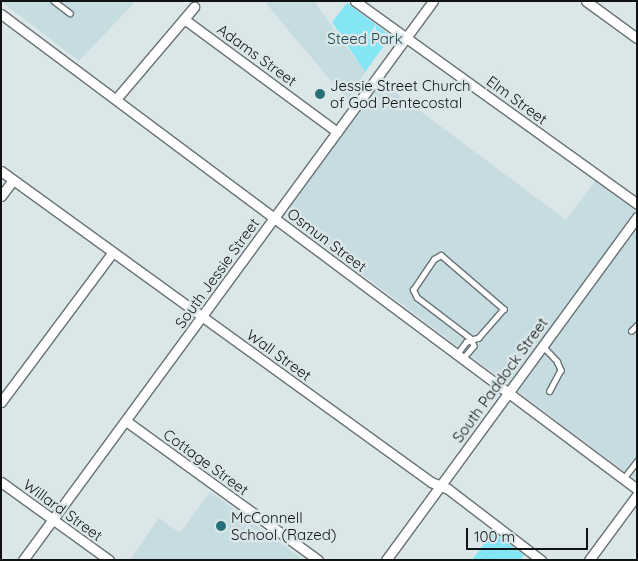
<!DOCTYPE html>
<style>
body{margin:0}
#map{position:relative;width:638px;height:561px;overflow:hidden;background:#dae6e8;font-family:Quicksand,sans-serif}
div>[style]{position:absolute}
.built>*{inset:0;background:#c7dce0}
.green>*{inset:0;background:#84e5f5}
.path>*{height:1px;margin-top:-0.5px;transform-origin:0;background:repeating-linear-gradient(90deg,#959e9f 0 1px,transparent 0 5px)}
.roads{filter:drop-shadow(1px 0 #687274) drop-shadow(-1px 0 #687274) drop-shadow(0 1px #687274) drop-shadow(0 -1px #687274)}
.lane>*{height:4.5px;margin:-2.25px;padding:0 2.25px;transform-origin:2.25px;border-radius:2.25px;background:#fff}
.street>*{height:9px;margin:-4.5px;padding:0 4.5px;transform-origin:4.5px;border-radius:4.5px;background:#fff}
.dots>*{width:14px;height:14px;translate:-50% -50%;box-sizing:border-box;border:2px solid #dae6e8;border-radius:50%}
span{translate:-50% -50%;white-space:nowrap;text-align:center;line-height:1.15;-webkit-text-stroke:5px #dae6e8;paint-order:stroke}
.park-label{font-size:15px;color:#17464d}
.street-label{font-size:15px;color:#0f1314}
.poi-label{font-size:15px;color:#0f1314}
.left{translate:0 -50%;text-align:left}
.frame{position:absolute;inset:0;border:2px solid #0f1314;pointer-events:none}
.scale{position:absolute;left:466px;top:528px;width:122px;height:22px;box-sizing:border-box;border:2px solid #0f1314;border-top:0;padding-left:6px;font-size:15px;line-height:18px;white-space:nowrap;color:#0f1314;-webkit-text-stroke:4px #dae6e8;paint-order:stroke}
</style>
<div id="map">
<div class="built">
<div style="clip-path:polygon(1px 1px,136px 1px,79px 61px)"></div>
<div style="clip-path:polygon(264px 1px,314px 1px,365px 72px,348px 101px)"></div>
<div style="clip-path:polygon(376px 78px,566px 220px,599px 176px,637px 203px,637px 481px,279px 212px)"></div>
<div style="clip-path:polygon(210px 492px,304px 560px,130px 560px,159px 518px,180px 533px)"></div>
</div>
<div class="green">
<div style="clip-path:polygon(347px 3px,391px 36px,365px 72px,332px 22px)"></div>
<div style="clip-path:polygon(493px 532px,524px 555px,520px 560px,472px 560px)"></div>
</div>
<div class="path">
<div style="left:484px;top:560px;width:26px;rotate:-53deg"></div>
</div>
<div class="roads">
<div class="lane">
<div style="left:54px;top:1px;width:20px;rotate:37deg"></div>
<div style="left:441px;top:255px;width:83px;rotate:40.6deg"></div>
<div style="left:504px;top:309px;width:38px;rotate:131deg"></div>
<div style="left:479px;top:338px;width:7px;rotate:164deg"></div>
<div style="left:472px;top:340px;width:69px;rotate:-142.6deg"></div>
<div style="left:417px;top:298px;width:9px;rotate:-117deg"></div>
<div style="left:413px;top:290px;width:37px;rotate:-56deg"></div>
<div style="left:434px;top:259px;width:8px;rotate:-30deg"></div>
<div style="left:631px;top:331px;width:8px;rotate:-45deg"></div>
<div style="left:543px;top:346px;width:21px;rotate:47deg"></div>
<div style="left:557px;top:361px;width:10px;rotate:66deg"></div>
<div style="left:561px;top:370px;width:24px;rotate:118deg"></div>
<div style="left:457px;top:354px;width:15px;rotate:-53deg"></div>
<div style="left:466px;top:342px;width:6px;rotate:-18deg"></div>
<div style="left:472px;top:340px;width:6px;rotate:72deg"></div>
<div style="left:474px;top:346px;width:17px;rotate:130deg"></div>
<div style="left:623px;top:479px;width:23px;rotate:-52deg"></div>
</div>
<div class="street">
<div style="left:355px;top:1px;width:347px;rotate:35.7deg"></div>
<div style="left:586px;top:1px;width:63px;rotate:36deg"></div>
<div style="left:1px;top:14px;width:794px;rotate:36.75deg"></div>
<div style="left:184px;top:19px;width:190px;rotate:36.4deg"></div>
<div style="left:116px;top:99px;width:121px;rotate:-49.7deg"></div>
<div style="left:1px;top:171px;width:531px;rotate:35.88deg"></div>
<div style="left:431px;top:482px;width:18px;rotate:22deg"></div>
<div style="left:448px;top:489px;width:117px;rotate:37.4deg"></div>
<div style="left:1px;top:196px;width:20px;rotate:-53deg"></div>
<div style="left:1px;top:402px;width:187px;rotate:-53.3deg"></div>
<div style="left:126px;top:421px;width:237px;rotate:35.9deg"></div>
<div style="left:1px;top:482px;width:133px;rotate:35.8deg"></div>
<div style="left:23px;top:560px;width:693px;rotate:-53.74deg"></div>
<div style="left:386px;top:560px;width:425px;rotate:-53.8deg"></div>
<div style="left:589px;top:560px;width:81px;rotate:-53.6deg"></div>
</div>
</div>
<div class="dots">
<div style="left:320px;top:94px;background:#27707a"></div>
<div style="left:221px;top:526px;background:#27707a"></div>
</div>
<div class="park-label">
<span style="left:365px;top:39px">Steed Park</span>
</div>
<div class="street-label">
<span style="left:257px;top:55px;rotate:36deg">Adams Street</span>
<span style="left:517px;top:100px;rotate:36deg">Elm Street</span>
<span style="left:327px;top:240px;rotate:37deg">Osmun Street</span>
<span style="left:217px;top:273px;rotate:-54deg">South Jessie Street</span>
<span style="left:279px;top:355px;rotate:36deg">Wall Street</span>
<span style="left:500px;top:380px;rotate:-54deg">South Paddock Street</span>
<span style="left:206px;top:462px;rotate:36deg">Cottage Street</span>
<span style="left:63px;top:510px;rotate:36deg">Willard Street</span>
</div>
<div class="poi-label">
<span class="left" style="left:330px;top:94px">Jessie Street Church<br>of God Pentecostal</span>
<span class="left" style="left:231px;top:526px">McConnell<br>School (Razed)</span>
</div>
<div class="frame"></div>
<div class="scale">100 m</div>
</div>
